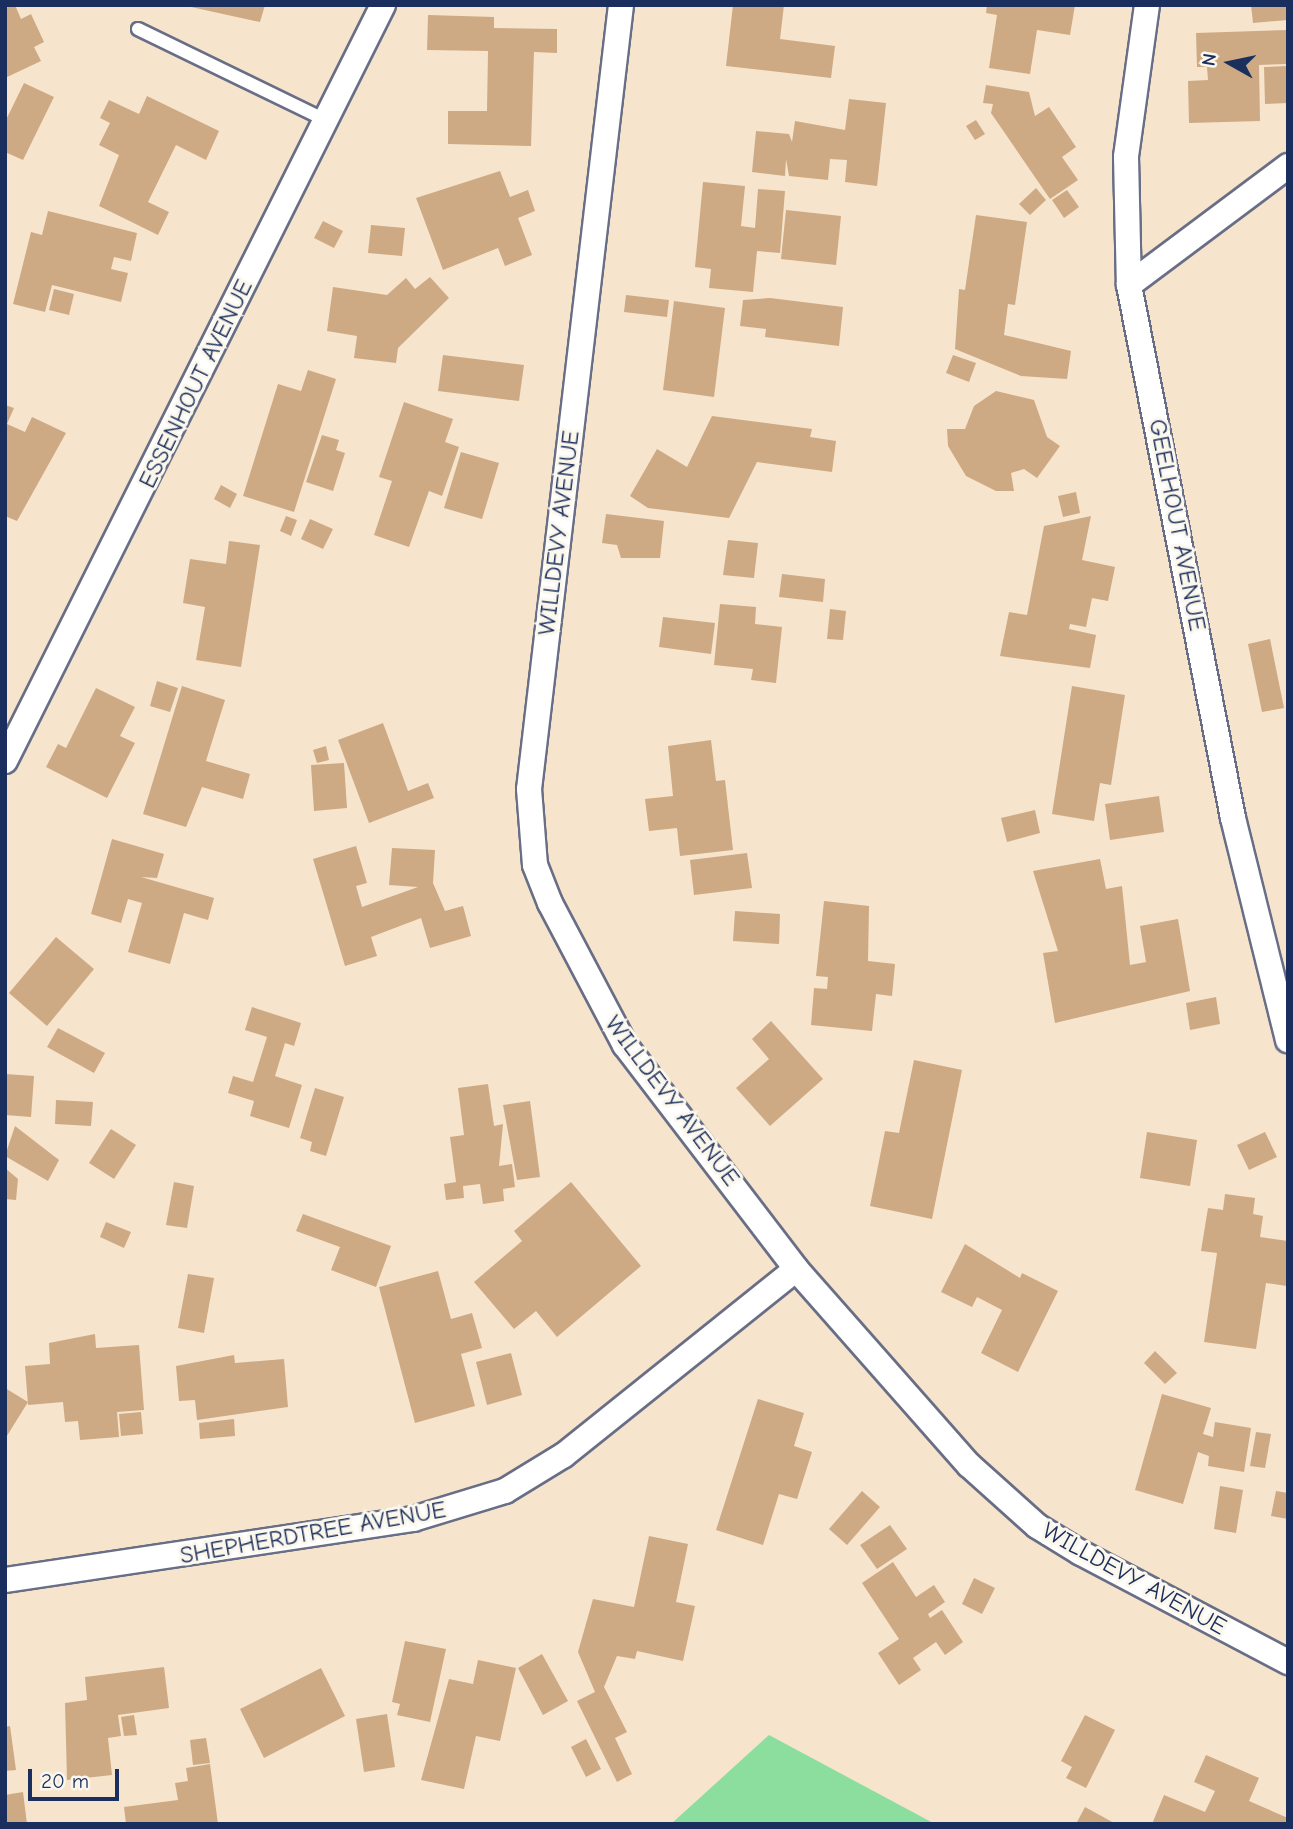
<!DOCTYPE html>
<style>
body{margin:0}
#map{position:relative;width:1293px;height:1829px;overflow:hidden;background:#f7e4cd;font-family:"Comic Neue",sans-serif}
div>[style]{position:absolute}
.green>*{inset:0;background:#8bde9e}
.building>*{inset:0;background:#cdaa83}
.roads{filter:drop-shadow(2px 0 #686e85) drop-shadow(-2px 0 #686e85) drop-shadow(0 2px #686e85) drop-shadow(0 -2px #686e85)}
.lane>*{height:12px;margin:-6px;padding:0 6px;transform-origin:6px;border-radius:6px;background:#fff}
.street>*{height:24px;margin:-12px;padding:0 12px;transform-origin:12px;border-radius:12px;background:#fff}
span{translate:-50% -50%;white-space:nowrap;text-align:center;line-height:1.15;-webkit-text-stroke:6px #fbf7ec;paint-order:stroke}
.street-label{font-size:24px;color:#1b2f5e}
.frame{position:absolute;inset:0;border:7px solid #1b2f5e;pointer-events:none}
.north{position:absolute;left:1195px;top:28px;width:70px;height:70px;-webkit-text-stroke:5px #fbf7ec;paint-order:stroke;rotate:279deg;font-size:19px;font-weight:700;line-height:28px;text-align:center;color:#1b2f5e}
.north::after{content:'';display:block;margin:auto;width:24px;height:32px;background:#1b2f5e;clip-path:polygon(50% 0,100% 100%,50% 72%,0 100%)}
.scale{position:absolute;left:28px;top:1769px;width:91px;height:32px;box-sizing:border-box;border:4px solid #1b2f5e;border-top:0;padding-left:9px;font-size:21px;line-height:24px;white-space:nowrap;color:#1b2f5e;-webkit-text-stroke:5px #fbf7ec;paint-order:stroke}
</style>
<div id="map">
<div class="green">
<div style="clip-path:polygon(769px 1735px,935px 1824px,671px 1824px)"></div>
</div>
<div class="building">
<div style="clip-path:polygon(15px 5px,21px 19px,31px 14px,44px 42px,34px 47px,41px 61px,5px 78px,5px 8px)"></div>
<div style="clip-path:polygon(182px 5px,265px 5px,260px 22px)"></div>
<div style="clip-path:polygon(733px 5px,784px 5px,780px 39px,835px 46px,831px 78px,726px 66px)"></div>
<div style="clip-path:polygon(987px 5px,1075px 5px,1070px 35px,1037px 30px,1030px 74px,989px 68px,997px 15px,986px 13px)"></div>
<div style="clip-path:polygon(1251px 5px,1288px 5px,1288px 20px,1253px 23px)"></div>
<div style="clip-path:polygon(428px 15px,494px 17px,494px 28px,557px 29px,557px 53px,534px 52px,531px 146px,448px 144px,448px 111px,487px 111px,488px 51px,427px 50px)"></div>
<div style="clip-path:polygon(1288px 30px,1288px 64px,1259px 65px,1260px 121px,1189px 123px,1188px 81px,1208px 80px,1207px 67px,1197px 67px,1196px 33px)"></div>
<div style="clip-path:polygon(1288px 66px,1288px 103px,1265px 104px,1264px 67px)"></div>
<div style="clip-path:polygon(24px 83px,54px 97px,23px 160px,5px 152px,5px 122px)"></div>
<div style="clip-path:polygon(986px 85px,1029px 92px,1035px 116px,1049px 107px,1076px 147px,1062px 157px,1078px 180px,1050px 199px,991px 113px,993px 104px,983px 103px)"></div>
<div style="clip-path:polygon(147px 96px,219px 131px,206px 160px,176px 145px,148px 202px,169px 212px,158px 235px,99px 206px,119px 155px,99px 145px,110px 123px,100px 118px,109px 100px,139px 114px)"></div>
<div style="clip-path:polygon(849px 99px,886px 103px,877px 186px,845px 182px,847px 160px,830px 159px,828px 180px,789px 176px,786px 159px,785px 176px,752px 172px,756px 131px,789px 134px,792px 142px,795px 121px,845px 130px)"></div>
<div style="clip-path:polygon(976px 120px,985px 134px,975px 140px,966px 126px)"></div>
<div style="clip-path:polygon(500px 171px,510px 197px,528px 190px,535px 211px,518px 218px,532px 255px,505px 266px,498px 248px,443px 270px,416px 198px)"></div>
<div style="clip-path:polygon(703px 182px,745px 186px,741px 226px,755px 228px,758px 189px,785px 191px,780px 253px,757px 251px,753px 292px,709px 288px,711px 269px,695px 267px)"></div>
<div style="clip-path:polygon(1036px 188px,1046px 200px,1030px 215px,1019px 204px)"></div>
<div style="clip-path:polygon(1067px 190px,1079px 207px,1064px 218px,1052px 200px)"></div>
<div style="clip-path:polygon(786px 210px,841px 216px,836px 265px,781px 259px)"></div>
<div style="clip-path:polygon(48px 211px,137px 233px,131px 261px,114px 257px,111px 269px,128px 273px,121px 302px,52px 285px,45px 312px,13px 304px,31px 232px,42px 235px)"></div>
<div style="clip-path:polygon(976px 215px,1027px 222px,1015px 305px,1008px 304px,1004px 335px,1071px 351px,1067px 379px,1021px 376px,955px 349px,959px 289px,965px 290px)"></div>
<div style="clip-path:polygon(323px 221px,343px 231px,334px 248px,314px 238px)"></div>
<div style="clip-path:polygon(371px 225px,405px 228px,402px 256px,368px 253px)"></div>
<div style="clip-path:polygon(430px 277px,449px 298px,398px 348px,396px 363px,354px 358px,357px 336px,327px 331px,333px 287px,387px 295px,406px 278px,415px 289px)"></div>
<div style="clip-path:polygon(54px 289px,74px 294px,69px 315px,49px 310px)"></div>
<div style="clip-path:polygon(626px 295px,669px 300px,667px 317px,624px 312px)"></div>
<div style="clip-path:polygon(770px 298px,843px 307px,839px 346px,765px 337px,766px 329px,740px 326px,743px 300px)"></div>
<div style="clip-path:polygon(674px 301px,725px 308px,714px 397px,663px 390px)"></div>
<div style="clip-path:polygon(443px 355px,524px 365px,519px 401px,438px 391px)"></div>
<div style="clip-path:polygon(953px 355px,976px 363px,969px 382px,946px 373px)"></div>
<div style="clip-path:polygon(308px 370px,336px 379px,294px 512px,243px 496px,278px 384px,301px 391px)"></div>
<div style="clip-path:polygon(996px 391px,1034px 400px,1047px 437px,1060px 446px,1037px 478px,1024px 469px,1011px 473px,1014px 491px,996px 491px,966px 476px,948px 446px,947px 429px,965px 429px,974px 406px)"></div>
<div style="clip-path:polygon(404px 402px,453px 419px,445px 442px,459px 447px,442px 496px,429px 491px,409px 547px,374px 535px,392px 481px,379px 477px)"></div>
<div style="clip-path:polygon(5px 405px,14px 408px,7px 424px,25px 432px,32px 417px,66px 433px,17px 521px,5px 516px)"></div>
<div style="clip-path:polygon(712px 416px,812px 429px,810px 437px,836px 441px,832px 472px,757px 462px,729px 518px,648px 508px,630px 496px,657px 449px,687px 467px)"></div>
<div style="clip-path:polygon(322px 435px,339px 440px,336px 450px,345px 453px,333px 491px,306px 482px)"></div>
<div style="clip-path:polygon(461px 452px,499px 463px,482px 519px,444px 508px)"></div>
<div style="clip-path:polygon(221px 485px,237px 494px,230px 508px,214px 499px)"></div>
<div style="clip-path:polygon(1076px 492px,1080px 513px,1063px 517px,1058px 496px)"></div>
<div style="clip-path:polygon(606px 514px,664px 521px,660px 558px,621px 558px,617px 545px,602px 543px)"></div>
<div style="clip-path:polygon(286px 516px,297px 520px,291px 536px,280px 531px)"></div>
<div style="clip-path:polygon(1091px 516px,1082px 560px,1115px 567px,1108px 601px,1092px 598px,1086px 627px,1070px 624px,1069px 629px,1096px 635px,1090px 668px,1000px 656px,1009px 612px,1027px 615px,1044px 526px)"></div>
<div style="clip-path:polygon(310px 519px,333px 529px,323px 549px,301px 539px)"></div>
<div style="clip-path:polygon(728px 540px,758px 543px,754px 578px,723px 575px)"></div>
<div style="clip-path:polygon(229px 541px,260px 545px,241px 667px,196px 660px,205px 607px,183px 603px,190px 559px,226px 564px)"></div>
<div style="clip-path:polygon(782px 574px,825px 579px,823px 602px,779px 597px)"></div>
<div style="clip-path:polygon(720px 604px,756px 607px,755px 624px,782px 627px,776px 683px,751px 680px,753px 669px,714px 665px)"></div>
<div style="clip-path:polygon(830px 609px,846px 611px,843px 640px,827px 639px)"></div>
<div style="clip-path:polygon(663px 617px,715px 623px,711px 654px,659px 647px)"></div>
<div style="clip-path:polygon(1270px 639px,1284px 708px,1262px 712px,1248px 644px)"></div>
<div style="clip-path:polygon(157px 681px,178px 688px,170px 712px,150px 706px)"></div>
<div style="clip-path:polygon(182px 686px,225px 700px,206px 761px,250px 774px,243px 799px,202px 787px,186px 827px,143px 814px)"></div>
<div style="clip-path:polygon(1072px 686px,1125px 695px,1111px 785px,1100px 783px,1094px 821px,1052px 814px)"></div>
<div style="clip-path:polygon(96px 688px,135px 707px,120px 736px,135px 743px,107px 798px,46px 767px,58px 744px,66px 748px)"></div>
<div style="clip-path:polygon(383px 723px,408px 791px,428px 783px,434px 798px,369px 823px,338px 740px)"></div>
<div style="clip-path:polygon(711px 740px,716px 781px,725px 780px,733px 850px,680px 856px,677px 828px,649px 831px,645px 799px,673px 796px,668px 746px)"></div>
<div style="clip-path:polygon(326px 746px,329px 760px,317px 763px,313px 750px)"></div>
<div style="clip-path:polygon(344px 763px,347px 808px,314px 811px,311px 765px)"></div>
<div style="clip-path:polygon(1159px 796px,1164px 832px,1110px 840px,1105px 804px)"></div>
<div style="clip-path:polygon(1035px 810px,1040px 833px,1007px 842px,1001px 818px)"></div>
<div style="clip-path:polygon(112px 839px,164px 854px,157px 878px,141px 877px,214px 898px,208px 920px,184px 913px,170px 964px,128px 952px,142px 903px,128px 899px,121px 923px,91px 914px)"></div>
<div style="clip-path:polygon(356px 846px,367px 883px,356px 886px,362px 907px,418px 887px,389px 885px,392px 848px,435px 850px,433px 883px,445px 911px,463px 906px,471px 936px,430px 948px,421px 918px,371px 937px,377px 956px,345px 966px,313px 859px)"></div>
<div style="clip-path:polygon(747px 853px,752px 888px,694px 895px,690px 860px)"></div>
<div style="clip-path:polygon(1100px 859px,1106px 889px,1122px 886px,1130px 965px,1146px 962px,1140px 926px,1178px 919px,1190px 991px,1055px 1023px,1043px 953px,1058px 951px,1033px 871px)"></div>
<div style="clip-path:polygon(824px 901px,869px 906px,868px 961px,895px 964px,892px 996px,876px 994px,872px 1031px,811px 1025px,814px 988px,827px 989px,828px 977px,816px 976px)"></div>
<div style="clip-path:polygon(735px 911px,780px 914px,779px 944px,733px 941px)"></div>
<div style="clip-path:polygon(56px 937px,94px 969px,47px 1026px,9px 993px)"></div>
<div style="clip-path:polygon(1216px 997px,1220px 1024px,1190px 1030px,1186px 1003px)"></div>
<div style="clip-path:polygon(252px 1007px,301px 1023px,294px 1046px,285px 1043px,275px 1076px,302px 1085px,289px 1128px,250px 1116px,254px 1101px,228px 1093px,233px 1076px,253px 1082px,267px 1037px,245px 1030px)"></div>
<div style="clip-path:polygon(771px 1021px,823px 1079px,770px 1126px,736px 1088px,769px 1059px,752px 1039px)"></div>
<div style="clip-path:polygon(58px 1028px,105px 1053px,94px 1073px,47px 1047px)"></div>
<div style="clip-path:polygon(914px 1060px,962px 1070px,932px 1219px,870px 1206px,885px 1131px,899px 1133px)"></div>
<div style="clip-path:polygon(5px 1074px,34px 1076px,31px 1117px,5px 1115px)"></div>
<div style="clip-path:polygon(488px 1084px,494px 1126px,503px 1124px,499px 1166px,512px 1164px,515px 1187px,503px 1189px,504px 1201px,483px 1204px,480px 1184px,463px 1186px,464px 1198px,446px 1200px,444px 1184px,456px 1182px,450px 1137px,464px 1135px,458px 1088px)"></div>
<div style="clip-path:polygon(315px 1088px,344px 1097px,326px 1156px,310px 1151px,312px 1142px,300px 1138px)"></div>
<div style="clip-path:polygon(56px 1100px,93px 1102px,91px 1126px,55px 1124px)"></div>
<div style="clip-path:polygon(530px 1101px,540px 1177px,517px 1180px,503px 1105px)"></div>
<div style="clip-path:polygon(15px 1126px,59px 1160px,48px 1181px,5px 1156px)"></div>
<div style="clip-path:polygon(111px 1129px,136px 1145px,114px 1179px,89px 1163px)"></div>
<div style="clip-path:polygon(1147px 1132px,1197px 1140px,1190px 1186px,1140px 1178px)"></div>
<div style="clip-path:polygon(1265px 1132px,1277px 1157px,1249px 1170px,1237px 1145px)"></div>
<div style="clip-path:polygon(5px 1168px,18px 1179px,16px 1200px,5px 1199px)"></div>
<div style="clip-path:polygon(174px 1182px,194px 1186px,187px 1228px,166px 1225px)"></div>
<div style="clip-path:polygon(571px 1182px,641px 1266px,557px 1337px,536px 1311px,514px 1329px,474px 1282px,522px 1241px,514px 1231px)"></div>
<div style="clip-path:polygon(1225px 1194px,1255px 1198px,1253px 1214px,1263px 1216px,1260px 1237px,1288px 1241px,1287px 1286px,1266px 1283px,1256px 1349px,1204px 1342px,1217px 1253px,1201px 1251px,1208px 1208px,1223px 1210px)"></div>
<div style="clip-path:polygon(303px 1214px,391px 1246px,376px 1287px,331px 1270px,340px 1247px,296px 1231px)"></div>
<div style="clip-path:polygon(106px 1222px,131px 1232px,124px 1248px,100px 1237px)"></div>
<div style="clip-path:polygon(965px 1244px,1020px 1278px,1022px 1273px,1058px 1291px,1018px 1372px,981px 1353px,1002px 1310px,977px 1297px,972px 1307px,941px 1292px)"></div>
<div style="clip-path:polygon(438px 1271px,451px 1319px,472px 1313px,482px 1348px,461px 1354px,475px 1406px,415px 1423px,379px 1287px)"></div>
<div style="clip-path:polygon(188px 1274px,214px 1278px,204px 1333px,178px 1328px)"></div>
<div style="clip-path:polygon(95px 1334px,96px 1348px,139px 1345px,144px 1410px,117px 1412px,119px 1437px,80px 1440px,78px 1421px,65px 1422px,63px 1402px,28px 1405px,25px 1366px,50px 1364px,49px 1343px)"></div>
<div style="clip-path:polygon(1155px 1351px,1177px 1373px,1165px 1384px,1144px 1363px)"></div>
<div style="clip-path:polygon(511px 1353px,522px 1395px,487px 1405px,476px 1362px)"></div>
<div style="clip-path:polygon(234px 1355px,235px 1363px,284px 1359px,288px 1407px,197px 1420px,195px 1400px,179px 1401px,176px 1366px)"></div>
<div style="clip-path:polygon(5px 1388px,28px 1402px,5px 1439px)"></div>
<div style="clip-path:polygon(1162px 1394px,1211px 1408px,1203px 1434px,1213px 1437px,1215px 1422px,1251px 1428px,1244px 1472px,1208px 1466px,1209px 1456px,1198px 1452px,1183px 1504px,1135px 1490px)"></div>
<div style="clip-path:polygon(758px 1399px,804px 1413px,794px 1446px,812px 1452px,797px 1499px,779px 1494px,763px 1545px,716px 1530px)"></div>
<div style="clip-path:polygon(141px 1412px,143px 1434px,121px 1436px,119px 1414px)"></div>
<div style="clip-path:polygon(234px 1419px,235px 1436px,200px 1439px,199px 1423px)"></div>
<div style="clip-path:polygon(1256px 1432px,1271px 1434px,1265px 1468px,1250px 1466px)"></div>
<div style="clip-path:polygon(1220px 1486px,1243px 1490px,1236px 1533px,1214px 1529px)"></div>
<div style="clip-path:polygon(862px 1491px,880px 1507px,847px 1545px,829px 1529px)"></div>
<div style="clip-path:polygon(1276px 1491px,1288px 1493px,1288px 1519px,1271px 1516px)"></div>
<div style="clip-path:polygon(890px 1525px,907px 1549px,877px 1569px,860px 1545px)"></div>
<div style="clip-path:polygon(649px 1536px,688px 1544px,676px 1602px,695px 1606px,683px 1661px,637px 1651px,635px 1659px,617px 1656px,604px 1687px,627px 1732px,615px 1738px,632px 1774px,617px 1782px,577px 1701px,595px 1692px,578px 1652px,593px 1599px,634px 1607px)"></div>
<div style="clip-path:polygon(893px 1562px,916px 1597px,934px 1585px,945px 1602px,928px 1614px,930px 1618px,942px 1610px,963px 1642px,945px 1655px,936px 1642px,913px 1658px,921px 1670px,899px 1685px,878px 1653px,899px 1639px,862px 1583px)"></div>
<div style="clip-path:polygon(974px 1578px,995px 1588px,982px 1614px,962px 1604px)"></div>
<div style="clip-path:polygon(405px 1641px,446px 1649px,430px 1722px,397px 1715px,400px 1704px,392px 1702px)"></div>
<div style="clip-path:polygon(542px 1654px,568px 1701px,543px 1715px,518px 1668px)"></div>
<div style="clip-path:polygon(478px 1660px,516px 1668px,500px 1741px,476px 1736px,464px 1789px,421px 1780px,449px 1679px,473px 1684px)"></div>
<div style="clip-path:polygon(164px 1667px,169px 1708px,118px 1715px,121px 1736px,108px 1738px,112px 1775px,67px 1780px,65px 1703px,87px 1700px,85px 1677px)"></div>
<div style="clip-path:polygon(321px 1668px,345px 1716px,264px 1758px,240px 1709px)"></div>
<div style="clip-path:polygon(387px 1714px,395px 1767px,364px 1772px,356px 1719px)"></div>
<div style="clip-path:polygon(134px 1715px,137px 1735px,124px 1736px,121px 1717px)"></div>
<div style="clip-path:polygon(1085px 1715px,1115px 1730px,1086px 1788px,1066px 1778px,1072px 1767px,1061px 1761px)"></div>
<div style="clip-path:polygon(10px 1726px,16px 1770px,5px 1771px,5px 1727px)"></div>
<div style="clip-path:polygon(206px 1738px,210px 1763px,193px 1765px,190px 1740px)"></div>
<div style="clip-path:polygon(586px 1739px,601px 1769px,586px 1777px,571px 1747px)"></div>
<div style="clip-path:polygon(1206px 1755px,1259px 1778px,1249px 1801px,1288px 1818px,1288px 1824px,1152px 1824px,1164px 1795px,1205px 1812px,1215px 1791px,1194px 1782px)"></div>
<div style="clip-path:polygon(210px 1764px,218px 1824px,126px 1824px,124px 1807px,178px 1800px,175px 1783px,188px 1781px,186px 1768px)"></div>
<div style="clip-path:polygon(23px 1792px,27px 1824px,5px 1824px,5px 1795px)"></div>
<div style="clip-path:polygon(1085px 1807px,1116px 1824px,1076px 1824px)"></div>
</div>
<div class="roads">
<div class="lane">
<div style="left:138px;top:29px;width:208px;rotate:25.9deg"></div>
</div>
<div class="street">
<div style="left:621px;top:5px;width:789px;rotate:96.69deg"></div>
<div style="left:529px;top:789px;width:76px;rotate:85.5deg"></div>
<div style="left:535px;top:865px;width:41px;rotate:68.5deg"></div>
<div style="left:550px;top:903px;width:161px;rotate:62.2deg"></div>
<div style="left:625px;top:1045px;width:282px;rotate:52.6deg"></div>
<div style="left:796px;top:1269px;width:261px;rotate:48.6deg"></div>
<div style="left:969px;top:1465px;width:91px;rotate:41.9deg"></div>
<div style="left:1037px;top:1526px;width:52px;rotate:31.5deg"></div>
<div style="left:1081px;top:1553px;width:234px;rotate:27.8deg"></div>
<div style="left:1147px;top:5px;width:153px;rotate:97.9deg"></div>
<div style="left:1126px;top:157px;width:128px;rotate:88.7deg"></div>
<div style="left:1129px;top:285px;width:543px;rotate:78.96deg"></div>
<div style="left:1233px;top:818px;width:229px;rotate:76.1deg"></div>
<div style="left:1129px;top:285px;width:199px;rotate:-36.8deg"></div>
<div style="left:5px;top:761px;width:845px;rotate:-63.43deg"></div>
<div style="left:5px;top:1580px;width:413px;rotate:-8.5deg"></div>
<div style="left:413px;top:1519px;width:96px;rotate:-16.9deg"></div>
<div style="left:505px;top:1491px;width:69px;rotate:-31.4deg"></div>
<div style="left:564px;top:1455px;width:297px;rotate:-38.7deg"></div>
</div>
</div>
<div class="street-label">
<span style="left:196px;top:384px;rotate:-64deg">ESSENHOUT AVENUE</span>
<span style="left:1177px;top:525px;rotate:79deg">GEELHOUT AVENUE</span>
<span style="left:559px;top:533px;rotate:-83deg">WILLDEVY AVENUE</span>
<span style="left:672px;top:1101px;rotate:53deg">WILLDEVY AVENUE</span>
<span style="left:313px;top:1533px;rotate:-10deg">SHEPHERDTREE AVENUE</span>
<span style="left:1134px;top:1579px;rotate:29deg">WILLDEVY AVENUE</span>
</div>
<div class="frame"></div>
<div class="north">N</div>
<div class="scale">20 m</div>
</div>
